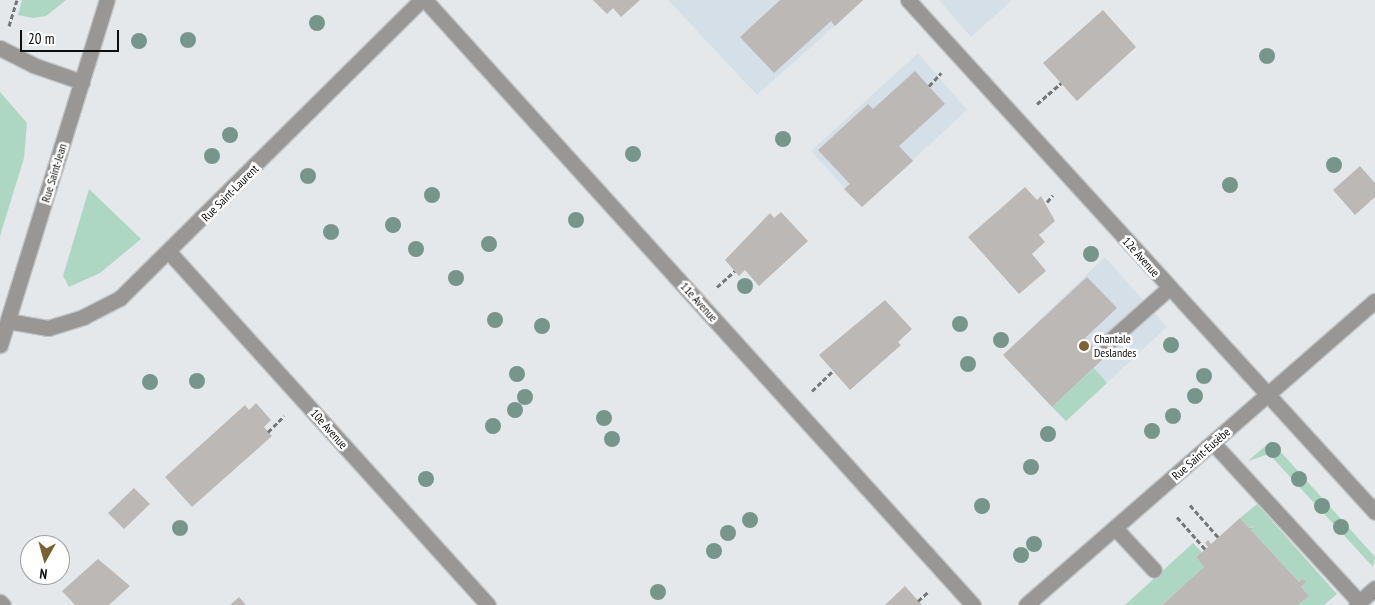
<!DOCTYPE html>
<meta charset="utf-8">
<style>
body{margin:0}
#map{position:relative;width:1375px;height:605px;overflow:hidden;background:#e4e8ea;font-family:"PT Sans Narrow",sans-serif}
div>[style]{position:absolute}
.built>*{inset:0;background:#d5dfe7}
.green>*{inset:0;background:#add7c2}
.building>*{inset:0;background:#bcb8b6}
.path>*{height:3px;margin-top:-1.5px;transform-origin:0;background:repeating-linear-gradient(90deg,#747677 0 5px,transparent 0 7.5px)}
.roads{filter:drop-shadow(1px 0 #c2c5c7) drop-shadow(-1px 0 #c2c5c7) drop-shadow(0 1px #c2c5c7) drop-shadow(0 -1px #c2c5c7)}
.minor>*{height:15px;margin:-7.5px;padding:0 7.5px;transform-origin:7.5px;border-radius:7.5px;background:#999796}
.trees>*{width:16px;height:16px;margin:-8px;border-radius:50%;background:#77968b}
.dots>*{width:14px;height:14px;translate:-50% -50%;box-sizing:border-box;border:2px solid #fff;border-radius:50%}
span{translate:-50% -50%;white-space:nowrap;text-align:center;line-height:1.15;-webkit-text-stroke:5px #fff;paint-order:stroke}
.street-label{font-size:12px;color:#0e0f0f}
.poi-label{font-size:12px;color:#0e0f0f}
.left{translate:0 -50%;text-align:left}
.north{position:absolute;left:20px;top:535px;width:50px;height:50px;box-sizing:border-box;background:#fff;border:1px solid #9f9f9f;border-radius:50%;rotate:187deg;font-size:14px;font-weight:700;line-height:20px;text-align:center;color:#0e0f0f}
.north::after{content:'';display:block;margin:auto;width:18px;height:22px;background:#7b6233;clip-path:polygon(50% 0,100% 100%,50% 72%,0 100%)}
.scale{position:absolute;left:20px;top:30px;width:99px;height:22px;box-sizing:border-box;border:2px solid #0e0f0f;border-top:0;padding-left:6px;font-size:15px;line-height:18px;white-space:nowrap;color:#0e0f0f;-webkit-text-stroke:4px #fff;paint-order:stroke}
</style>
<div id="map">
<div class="built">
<div style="clip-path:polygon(668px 0,864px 0,757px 95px)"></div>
<div style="clip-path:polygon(939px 0,1012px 0,971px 37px)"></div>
<div style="clip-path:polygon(918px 53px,967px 110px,862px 207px,811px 151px)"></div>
<div style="clip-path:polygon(1105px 257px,1167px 327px,1066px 421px,1003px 355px)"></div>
</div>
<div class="green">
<div style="clip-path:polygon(22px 0,66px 0,46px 16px,33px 18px,18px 15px)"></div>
<div style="clip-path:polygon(0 92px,27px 123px,24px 158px,0 236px)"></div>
<div style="clip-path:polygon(89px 189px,141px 239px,100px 273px,69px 287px,63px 276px)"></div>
<div style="clip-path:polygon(1094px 368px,1107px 383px,1066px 421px,1052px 407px)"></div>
<div style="clip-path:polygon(1271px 441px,1375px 557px,1373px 567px,1269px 454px,1248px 461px)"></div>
<div style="clip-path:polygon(1257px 504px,1337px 594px,1324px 605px,1298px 605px,1309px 596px,1301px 587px,1306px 582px,1299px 582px,1251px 530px,1255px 526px,1249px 528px,1240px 518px)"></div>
<div style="clip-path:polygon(1193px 543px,1202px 552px,1196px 557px,1204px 567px,1162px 605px,1125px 605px)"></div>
</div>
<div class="building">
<div style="clip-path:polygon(593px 0,640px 0,621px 17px,613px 8px,607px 14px)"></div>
<div style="clip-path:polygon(780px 0,863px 0,835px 26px,831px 21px,774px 73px,740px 37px)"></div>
<div style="clip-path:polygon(1103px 10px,1136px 47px,1077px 101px,1043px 63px)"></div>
<div style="clip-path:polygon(915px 71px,945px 104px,899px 146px,913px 161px,862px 207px,844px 189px,850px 184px,818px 150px,868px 104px,873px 109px)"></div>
<div style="clip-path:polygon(1360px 166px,1375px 183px,1375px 197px,1355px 215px,1333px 190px)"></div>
<div style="clip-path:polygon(1025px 187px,1037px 200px,1041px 196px,1055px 221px,1039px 235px,1045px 242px,1032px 254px,1046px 271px,1019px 294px,968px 237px)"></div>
<div style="clip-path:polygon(781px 212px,808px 241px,759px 286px,745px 270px,739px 276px,725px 260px,770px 213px,774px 218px)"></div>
<div style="clip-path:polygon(1087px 277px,1117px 308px,1085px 338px,1104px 358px,1052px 407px,1003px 355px)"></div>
<div style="clip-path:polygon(885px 300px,912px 329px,898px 342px,901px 345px,850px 390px,819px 355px)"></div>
<div style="clip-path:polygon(256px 403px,271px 420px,264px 427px,272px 436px,192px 507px,165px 477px,245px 405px,249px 410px)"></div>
<div style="clip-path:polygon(134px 488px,150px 504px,124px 529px,108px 513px)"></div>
<div style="clip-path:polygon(1240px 518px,1249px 528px,1255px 527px,1251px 530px,1299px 582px,1303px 579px,1306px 582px,1301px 587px,1309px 596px,1298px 605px,1162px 605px,1204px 567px,1196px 557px,1208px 547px,1205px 543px,1208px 540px,1211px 544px)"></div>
<div style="clip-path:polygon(98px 559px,130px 586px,109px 605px,75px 605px,62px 591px)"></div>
<div style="clip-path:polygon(905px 586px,922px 605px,885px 605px)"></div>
<div style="clip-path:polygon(239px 597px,246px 605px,230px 605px)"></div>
</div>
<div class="path">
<div style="left:9px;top:26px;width:27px;rotate:-73deg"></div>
<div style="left:929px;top:86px;width:18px;rotate:-47deg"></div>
<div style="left:1037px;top:104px;width:32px;rotate:-41deg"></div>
<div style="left:1047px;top:202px;width:9px;rotate:-49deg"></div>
<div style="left:717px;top:287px;width:24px;rotate:-42deg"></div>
<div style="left:812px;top:391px;width:29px;rotate:-44deg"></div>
<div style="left:268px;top:432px;width:23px;rotate:-45deg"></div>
<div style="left:1190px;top:505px;width:43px;rotate:48.8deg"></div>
<div style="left:1177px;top:517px;width:43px;rotate:48.8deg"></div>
<div style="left:918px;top:601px;width:13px;rotate:-42deg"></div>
</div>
<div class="roads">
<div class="minor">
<div style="left:425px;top:0;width:816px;rotate:47.83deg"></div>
<div style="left:908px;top:0;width:693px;rotate:47.63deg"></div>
<div style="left:0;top:48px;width:37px;rotate:27deg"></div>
<div style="left:33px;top:65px;width:52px;rotate:19.1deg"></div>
<div style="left:170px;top:253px;width:474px;rotate:47.9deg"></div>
<div style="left:8px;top:321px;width:41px;rotate:9.9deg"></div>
<div style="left:48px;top:328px;width:37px;rotate:-17deg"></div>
<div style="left:83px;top:317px;width:42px;rotate:-27.2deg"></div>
<div style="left:120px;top:298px;width:424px;rotate:-44.7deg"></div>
<div style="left:1107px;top:343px;width:83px;rotate:-41.6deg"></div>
<div style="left:0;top:345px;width:361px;rotate:-72.8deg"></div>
<div style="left:1213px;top:443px;width:216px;rotate:47.4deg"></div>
<div style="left:1115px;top:528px;width:57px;rotate:47.1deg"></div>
<div style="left:0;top:602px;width:4px;rotate:45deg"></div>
<div style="left:1026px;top:605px;width:463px;rotate:-41.1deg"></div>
<div style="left:1356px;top:605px;width:25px;rotate:-42deg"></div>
</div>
</div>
<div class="trees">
<div style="left:317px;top:23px"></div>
<div style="left:188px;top:40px"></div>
<div style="left:139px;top:41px"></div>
<div style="left:1267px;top:56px"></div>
<div style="left:230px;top:135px"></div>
<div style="left:783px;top:139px"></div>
<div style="left:633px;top:154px"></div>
<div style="left:212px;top:156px"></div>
<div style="left:1334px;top:165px"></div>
<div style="left:308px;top:176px"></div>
<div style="left:1230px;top:185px"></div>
<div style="left:432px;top:195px"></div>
<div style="left:576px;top:220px"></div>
<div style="left:393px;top:225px"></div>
<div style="left:331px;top:232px"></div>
<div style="left:489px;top:244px"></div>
<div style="left:416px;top:249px"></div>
<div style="left:1091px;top:254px"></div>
<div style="left:456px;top:278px"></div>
<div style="left:745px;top:286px"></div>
<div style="left:495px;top:320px"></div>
<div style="left:960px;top:324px"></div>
<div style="left:542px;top:326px"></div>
<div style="left:1001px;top:340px"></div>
<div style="left:1171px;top:345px"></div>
<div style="left:968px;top:364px"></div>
<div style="left:517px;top:374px"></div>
<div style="left:1204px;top:376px"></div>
<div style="left:197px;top:381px"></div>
<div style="left:150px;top:382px"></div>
<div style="left:1195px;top:396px"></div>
<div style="left:525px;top:397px"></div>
<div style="left:515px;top:410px"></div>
<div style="left:1173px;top:416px"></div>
<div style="left:604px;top:418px"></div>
<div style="left:493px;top:426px"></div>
<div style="left:1152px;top:431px"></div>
<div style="left:1048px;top:434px"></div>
<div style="left:612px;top:439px"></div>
<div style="left:1273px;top:450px"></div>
<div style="left:1031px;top:467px"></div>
<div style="left:426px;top:479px"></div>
<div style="left:1299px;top:479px"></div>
<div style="left:982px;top:506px"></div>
<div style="left:1322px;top:506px"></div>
<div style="left:750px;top:520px"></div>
<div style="left:1341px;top:527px"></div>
<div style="left:180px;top:528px"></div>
<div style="left:728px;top:533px"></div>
<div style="left:1034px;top:544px"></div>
<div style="left:714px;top:551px"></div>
<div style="left:1021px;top:555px"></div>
<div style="left:658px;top:592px"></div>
</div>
<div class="dots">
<div style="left:1084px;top:346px;background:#7b6233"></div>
</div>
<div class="street-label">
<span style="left:54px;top:173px;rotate:-73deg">Rue Saint-Jean</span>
<span style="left:230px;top:193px;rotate:-45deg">Rue Saint-Laurent</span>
<span style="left:1141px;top:257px;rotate:48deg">12e Avenue</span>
<span style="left:699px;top:302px;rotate:48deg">11e Avenue</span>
<span style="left:329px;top:429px;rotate:48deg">10e Avenue</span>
<span style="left:1201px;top:454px;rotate:-41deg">Rue Saint-Eusèbe</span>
</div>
<div class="poi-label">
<span class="left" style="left:1094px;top:346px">Chantale<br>Deslandes</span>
</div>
<div class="north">N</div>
<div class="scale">20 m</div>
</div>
